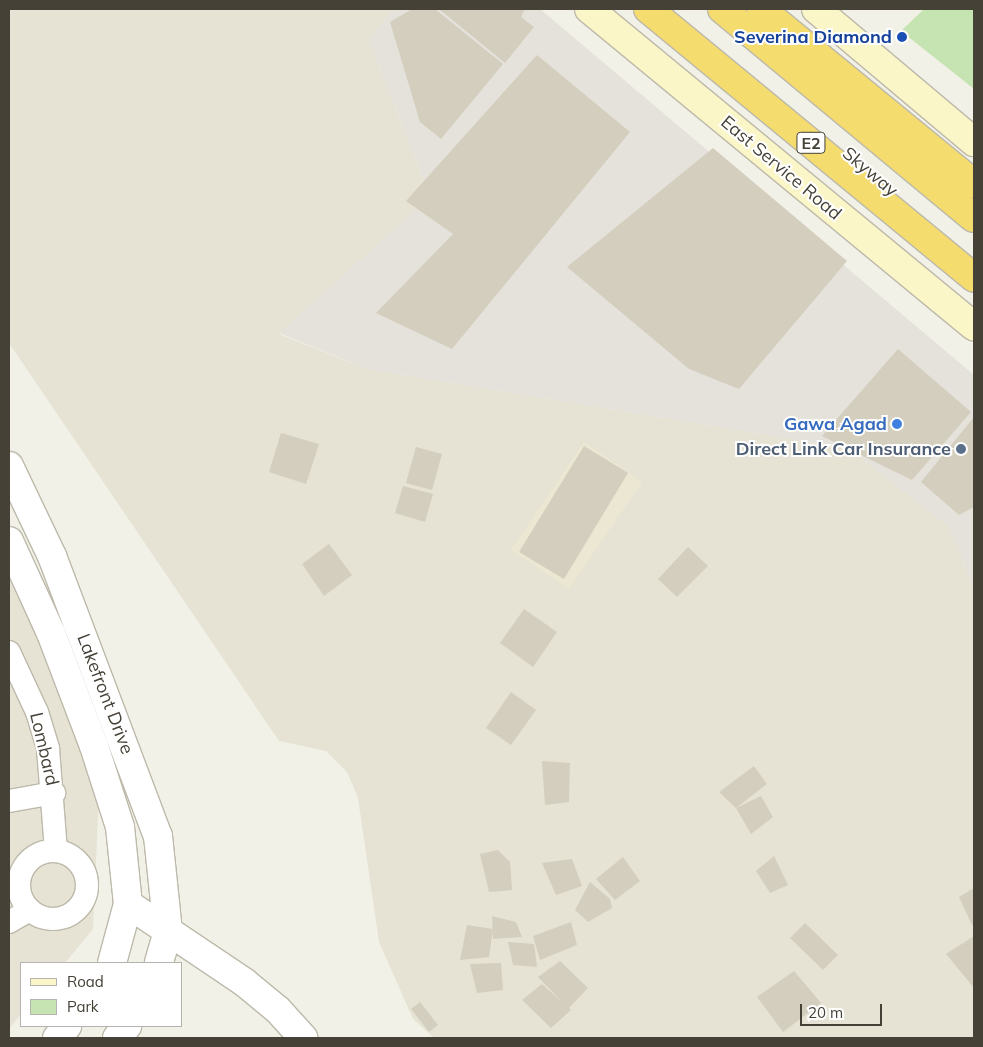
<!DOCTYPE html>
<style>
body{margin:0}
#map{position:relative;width:983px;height:1047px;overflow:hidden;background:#f2f1e7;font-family:Mulish,sans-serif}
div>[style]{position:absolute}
.residential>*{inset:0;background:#e6e3d5}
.industrial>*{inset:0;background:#e5e2dc}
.education>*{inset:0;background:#ebe7d2}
.green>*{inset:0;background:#c6e4b2}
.building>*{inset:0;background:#d3cebd}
.roads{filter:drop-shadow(1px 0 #bdb9aa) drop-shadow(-1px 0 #bdb9aa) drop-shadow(0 1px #bdb9aa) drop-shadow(0 -1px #bdb9aa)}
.minor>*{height:22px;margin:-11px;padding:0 11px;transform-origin:11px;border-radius:11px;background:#fff}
.minor>.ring{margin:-11px;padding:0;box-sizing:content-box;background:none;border:22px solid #fff;border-radius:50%}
.tertiary>*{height:28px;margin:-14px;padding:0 14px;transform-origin:14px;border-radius:14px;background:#fff}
.secondary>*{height:28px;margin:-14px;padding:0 14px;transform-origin:14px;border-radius:14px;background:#fbf6c8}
.motorway>*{height:28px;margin:-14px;padding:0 14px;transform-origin:14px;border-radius:14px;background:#f5dc6f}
.dots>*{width:14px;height:14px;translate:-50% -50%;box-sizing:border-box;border:2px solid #fff;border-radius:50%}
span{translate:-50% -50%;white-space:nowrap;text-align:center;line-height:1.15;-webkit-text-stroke:4px #fff;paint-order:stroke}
.shield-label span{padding:1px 4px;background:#fff;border:1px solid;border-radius:4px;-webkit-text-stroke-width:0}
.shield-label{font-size:16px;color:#454136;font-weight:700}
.transit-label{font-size:18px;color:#164399;font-weight:700}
.right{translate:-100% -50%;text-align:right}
.street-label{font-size:18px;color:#454136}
.shop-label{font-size:18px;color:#366cbe;font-weight:700}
.service-label{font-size:18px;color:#4e5e75;font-weight:700}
.frame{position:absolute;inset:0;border:10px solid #454136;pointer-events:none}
.legend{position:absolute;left:20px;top:962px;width:162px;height:65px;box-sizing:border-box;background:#fff;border:1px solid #b5b3af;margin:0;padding:6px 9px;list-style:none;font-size:15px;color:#454136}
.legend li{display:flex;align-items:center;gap:10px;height:25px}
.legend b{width:25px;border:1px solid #b5b3af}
.scale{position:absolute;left:800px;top:1004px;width:82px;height:22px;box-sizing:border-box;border:2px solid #454136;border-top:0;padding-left:6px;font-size:15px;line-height:18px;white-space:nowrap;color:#454136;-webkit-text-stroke:4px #fff;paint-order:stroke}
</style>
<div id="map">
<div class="residential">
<div style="clip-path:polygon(9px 9px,393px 9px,369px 40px,430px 197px,279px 334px,367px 369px,848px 448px,949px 527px,974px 588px,974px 1038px,434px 1038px,413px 1019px,379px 942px,358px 798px,347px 772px,326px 751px,279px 741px,9px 343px)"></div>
<div style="clip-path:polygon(9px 578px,100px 772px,93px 929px,65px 963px,21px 963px,21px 1014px,9px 1029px)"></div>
</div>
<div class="industrial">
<div style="clip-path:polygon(393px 9px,540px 9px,974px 375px,974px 588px,949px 527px,848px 448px,367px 369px,279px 333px,430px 197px,369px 40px)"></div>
</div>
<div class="education">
<div style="clip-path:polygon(584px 442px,642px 482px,569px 589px,511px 550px)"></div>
</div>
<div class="green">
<div style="clip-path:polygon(924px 9px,974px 9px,974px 89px,901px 31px)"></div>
</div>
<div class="building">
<div style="clip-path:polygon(412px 9px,435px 9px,503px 64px,441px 139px,420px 122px,390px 22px)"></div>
<div style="clip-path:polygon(439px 9px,525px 9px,521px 17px,534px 27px,505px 63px)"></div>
<div style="clip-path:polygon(537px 55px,630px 132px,452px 349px,376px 313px,453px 234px,406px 201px)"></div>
<div style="clip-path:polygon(713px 148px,847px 261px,739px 389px,689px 369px,567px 267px)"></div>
<div style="clip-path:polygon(898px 349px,971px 412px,912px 480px,822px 436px)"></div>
<div style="clip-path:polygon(974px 417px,974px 507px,959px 515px,921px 482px)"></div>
<div style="clip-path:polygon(281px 433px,319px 444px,306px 484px,269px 472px)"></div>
<div style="clip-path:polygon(584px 446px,628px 473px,564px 579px,519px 552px)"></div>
<div style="clip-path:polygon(416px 447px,442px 454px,432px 490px,406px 483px)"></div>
<div style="clip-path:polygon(403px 486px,433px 494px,425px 522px,395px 513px)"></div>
<div style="clip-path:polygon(329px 544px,352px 575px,324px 596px,302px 564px)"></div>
<div style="clip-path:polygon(688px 547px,708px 566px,677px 597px,658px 579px)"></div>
<div style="clip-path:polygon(524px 609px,557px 632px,533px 667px,500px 643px)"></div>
<div style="clip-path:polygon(511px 692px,536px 710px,511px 745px,486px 728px)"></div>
<div style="clip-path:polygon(542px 761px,570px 763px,569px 802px,545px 805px)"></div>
<div style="clip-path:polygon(754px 766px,767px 784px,736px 808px,719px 792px)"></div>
<div style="clip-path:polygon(761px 796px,773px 817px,751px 834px,736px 808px)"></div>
<div style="clip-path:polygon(498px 850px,510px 862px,512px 890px,489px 892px,480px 854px)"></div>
<div style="clip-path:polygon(774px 856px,788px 885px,770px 893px,756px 871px)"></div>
<div style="clip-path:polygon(623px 857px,640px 881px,615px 900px,596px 879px)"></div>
<div style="clip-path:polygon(572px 859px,582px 886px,556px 895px,542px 863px)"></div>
<div style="clip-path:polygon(590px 882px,610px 899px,612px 908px,588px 922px,575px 910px)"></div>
<div style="clip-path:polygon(974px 888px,974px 924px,972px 925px,959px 897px)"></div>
<div style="clip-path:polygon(492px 916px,516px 922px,522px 937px,493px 939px)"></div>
<div style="clip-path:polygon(571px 922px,577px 945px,540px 960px,533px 936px)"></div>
<div style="clip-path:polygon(805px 923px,838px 955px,823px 970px,790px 938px)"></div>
<div style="clip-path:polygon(467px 925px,493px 929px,489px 957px,460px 960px)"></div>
<div style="clip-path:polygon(974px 936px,974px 988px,946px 954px)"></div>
<div style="clip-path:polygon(508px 942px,534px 944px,537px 967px,513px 965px)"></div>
<div style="clip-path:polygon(560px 961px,588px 988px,569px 1008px,571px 1010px,551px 1028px,522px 1000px,542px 984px,563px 1003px,538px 977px)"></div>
<div style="clip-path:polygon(501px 963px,503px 990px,477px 993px,470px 964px)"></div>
<div style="clip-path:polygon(794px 971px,821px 1003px,783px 1032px,757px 997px)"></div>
<div style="clip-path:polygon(420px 1002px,438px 1025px,429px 1032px,411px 1009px)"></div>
</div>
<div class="roads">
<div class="minor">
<div style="left:9px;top:652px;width:66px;rotate:65deg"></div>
<div style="left:37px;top:712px;width:39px;rotate:73deg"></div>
<div style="left:48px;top:749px;width:102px;rotate:85.5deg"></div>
<div style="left:9px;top:801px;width:46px;rotate:-10.1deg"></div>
<div class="ring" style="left:19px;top:851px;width:46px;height:46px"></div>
<div style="left:9px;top:922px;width:24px;rotate:-30deg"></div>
</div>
<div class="tertiary">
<div style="left:9px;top:466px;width:100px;rotate:64.5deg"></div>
<div style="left:52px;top:556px;width:299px;rotate:69.3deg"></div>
<div style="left:158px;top:836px;width:96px;rotate:84deg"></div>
<div style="left:168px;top:931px;width:33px;rotate:106deg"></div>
<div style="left:9px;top:541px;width:101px;rotate:65.5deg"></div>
<div style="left:51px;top:633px;width:121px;rotate:69.2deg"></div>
<div style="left:94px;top:746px;width:85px;rotate:72.2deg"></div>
<div style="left:120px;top:827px;width:77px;rotate:84.1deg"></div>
<div style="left:128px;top:904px;width:61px;rotate:105.2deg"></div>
<div style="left:128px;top:904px;width:140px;rotate:33.9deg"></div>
<div style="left:244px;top:982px;width:44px;rotate:39.5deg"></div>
<div style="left:278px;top:1010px;width:38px;rotate:48deg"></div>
<div style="left:57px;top:1038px;width:16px;rotate:-50deg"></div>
<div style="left:117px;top:1038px;width:16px;rotate:-50deg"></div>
</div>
<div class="secondary">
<div style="left:589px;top:9px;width:499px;rotate:39.5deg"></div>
<div style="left:816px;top:9px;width:207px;rotate:40.1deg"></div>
</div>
<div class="motorway">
<div style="left:648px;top:9px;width:423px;rotate:39.5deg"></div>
<div style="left:722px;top:9px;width:327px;rotate:39.7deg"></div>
<div style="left:761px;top:9px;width:276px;rotate:39.4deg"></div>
</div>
</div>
<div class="dots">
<div style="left:902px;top:37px;background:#1a4fb4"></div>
<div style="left:897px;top:424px;background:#3f7fe0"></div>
<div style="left:961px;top:449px;background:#5c6f8a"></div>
</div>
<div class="shield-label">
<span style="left:811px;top:143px">E2</span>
</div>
<div class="transit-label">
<span class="right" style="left:892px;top:37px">Severina Diamond</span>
</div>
<div class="street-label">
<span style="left:781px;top:168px;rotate:40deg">East Service Road</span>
<span style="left:870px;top:172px;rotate:40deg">Skyway</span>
<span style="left:105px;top:694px;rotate:69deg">Lakefront Drive</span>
<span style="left:44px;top:749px;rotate:77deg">Lombard</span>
</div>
<div class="shop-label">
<span class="right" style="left:887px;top:424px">Gawa Agad</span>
</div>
<div class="service-label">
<span class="right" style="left:951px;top:449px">Direct Link Car Insurance</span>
</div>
<div class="frame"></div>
<ul class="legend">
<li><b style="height:6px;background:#fbf6c8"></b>Road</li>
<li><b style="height:14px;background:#c6e4b2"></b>Park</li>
</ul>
<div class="scale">20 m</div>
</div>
